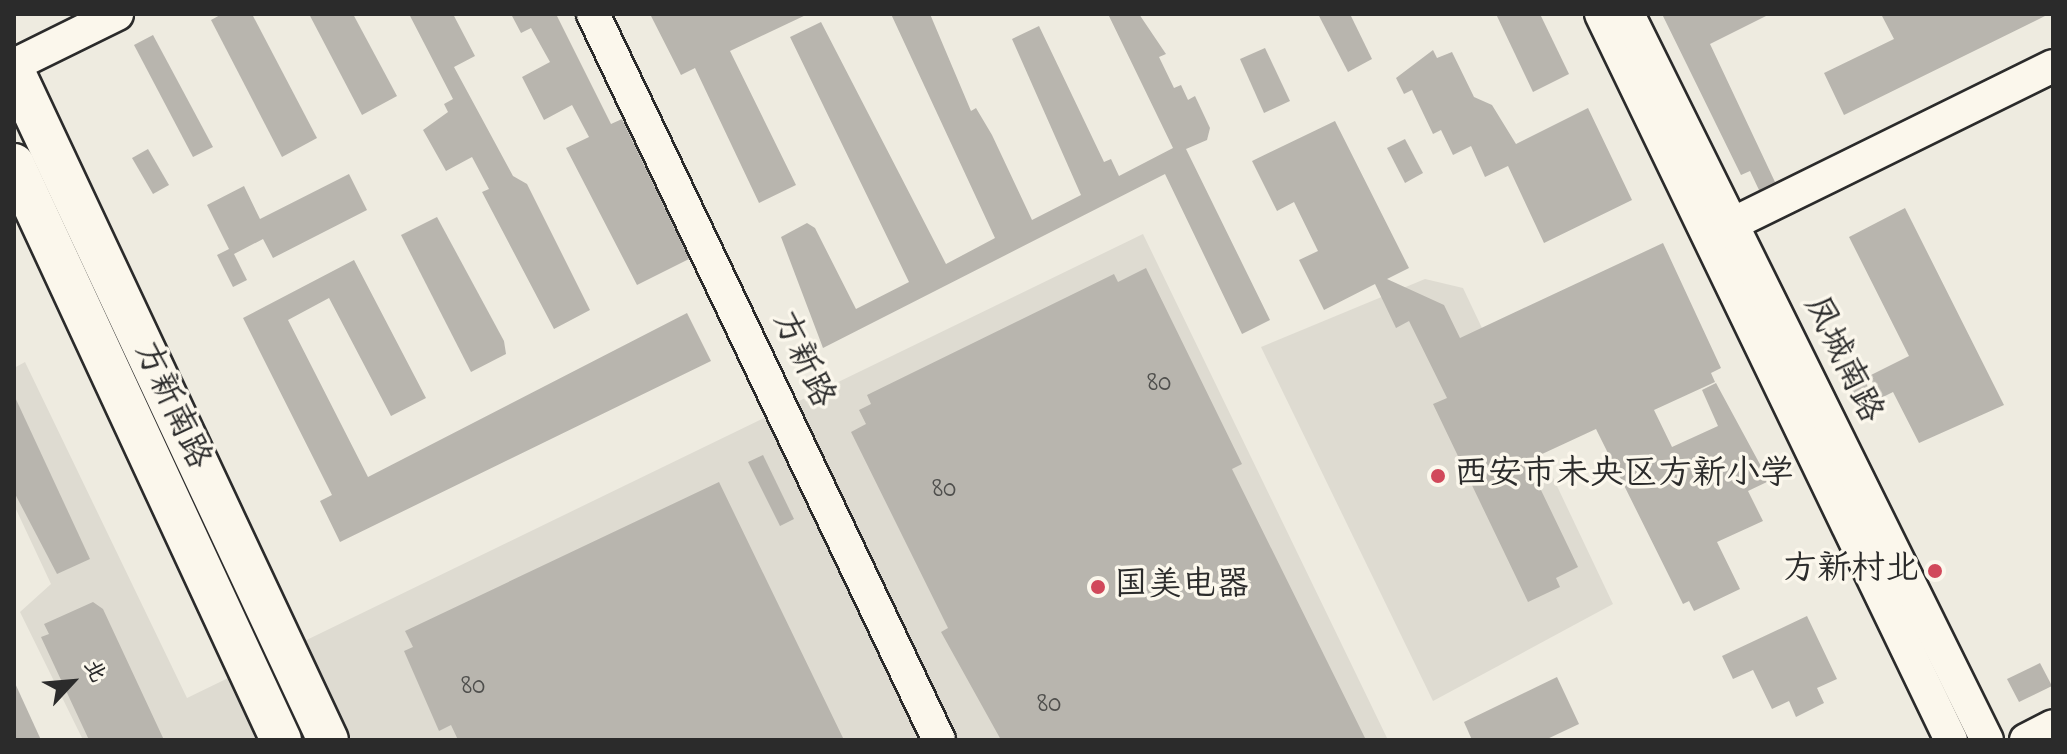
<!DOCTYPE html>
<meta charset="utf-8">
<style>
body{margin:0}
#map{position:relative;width:2067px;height:754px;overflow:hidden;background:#eeebe0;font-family:"Indie Flower","LXGW WenKai TC",sans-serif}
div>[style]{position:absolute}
.built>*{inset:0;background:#dedbd1}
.building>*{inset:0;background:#b8b5ae}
.roads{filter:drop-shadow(2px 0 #2b2b2b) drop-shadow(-2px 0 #2b2b2b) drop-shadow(0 2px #2b2b2b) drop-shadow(0 -2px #2b2b2b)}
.minor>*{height:32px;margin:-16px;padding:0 16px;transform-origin:16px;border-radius:16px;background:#fbf7ec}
.major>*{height:40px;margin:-20px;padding:0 20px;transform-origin:20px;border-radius:20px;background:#fbf7ec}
.dots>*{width:22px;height:22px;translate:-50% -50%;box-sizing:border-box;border:4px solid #fbf7ec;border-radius:50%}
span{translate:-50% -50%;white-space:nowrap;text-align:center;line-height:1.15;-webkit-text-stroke:7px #fbf7ec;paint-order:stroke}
.number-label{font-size:30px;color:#4e4e4c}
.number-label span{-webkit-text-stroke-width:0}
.street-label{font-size:34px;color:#2b2b2b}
.poi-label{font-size:34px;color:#2b2b2b}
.left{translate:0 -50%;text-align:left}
.right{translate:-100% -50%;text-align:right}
.frame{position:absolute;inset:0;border:16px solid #2b2b2b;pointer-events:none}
.north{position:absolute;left:32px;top:642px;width:80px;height:80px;-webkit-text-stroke:6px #fbf7ec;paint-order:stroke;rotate:64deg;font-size:22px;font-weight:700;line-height:32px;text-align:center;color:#2b2b2b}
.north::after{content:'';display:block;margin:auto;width:28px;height:36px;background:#2b2b2b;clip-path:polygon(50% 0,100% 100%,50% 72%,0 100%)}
</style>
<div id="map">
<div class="built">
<div style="clip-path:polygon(1143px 234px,1388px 740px,83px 740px,20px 612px,51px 584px,14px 505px,14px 368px,25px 362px,187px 698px)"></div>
<div style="clip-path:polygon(1425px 279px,1463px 288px,1613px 604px,1433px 701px,1261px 347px)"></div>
</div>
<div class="building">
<div style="clip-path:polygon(222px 14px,252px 14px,317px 138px,282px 157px,211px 20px)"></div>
<div style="clip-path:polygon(309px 14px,353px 14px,397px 96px,362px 115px)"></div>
<div style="clip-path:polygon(409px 14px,453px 14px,475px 56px,454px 67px,513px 176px,527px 184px,590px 310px,554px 329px,482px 192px,489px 189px,472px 157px,446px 171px,423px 130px,448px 112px,444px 104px,453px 99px)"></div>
<div style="clip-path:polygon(511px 14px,556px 14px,611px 124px,622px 119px,689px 259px,637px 285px,566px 148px,589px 137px,572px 105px,544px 120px,522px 77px,550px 62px,531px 28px,521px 33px)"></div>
<div style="clip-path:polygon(650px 14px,808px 14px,730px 51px,796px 185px,759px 203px,695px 68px,681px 75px)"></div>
<div style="clip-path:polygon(891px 14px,930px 14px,971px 111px,976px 108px,992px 135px,1032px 220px,1081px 195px,1012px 39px,1039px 26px,1104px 162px,1111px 159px,1119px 176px,1173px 148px,1108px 14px,1139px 14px,1166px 54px,1159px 57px,1174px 88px,1181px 85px,1188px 100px,1195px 96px,1210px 128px,1207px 140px,1186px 149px,1270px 320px,1242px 334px,1165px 174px,823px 348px,781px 237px,807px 223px,815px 228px,856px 309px,909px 282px,790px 37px,821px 22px,946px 264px,995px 238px)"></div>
<div style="clip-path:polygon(1318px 14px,1350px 14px,1372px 59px,1348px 72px)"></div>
<div style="clip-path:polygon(1496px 14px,1540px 14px,1569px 74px,1533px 92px)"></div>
<div style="clip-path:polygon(1662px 14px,1770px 14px,1710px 44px,1775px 182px,1759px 190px,1750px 171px,1741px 175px)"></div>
<div style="clip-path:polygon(1881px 14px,2049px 14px,1844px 115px,1824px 73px,1894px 39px)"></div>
<div style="clip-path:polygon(153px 35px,213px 147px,193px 157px,134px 45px)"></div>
<div style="clip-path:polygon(1265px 48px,1290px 101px,1264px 113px,1240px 59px)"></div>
<div style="clip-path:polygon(1433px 50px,1437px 58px,1452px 52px,1474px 97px,1492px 105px,1516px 144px,1588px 108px,1632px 200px,1544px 243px,1508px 166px,1485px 177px,1471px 146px,1453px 155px,1441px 130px,1433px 134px,1412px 90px,1404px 94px,1396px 78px)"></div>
<div style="clip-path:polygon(1335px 121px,1409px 268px,1387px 279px,1444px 305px,1460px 338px,1663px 243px,1721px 368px,1711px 373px,1715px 382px,1654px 410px,1672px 447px,1718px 426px,1702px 390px,1716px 383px,1769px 481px,1748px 491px,1763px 521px,1717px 542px,1740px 589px,1694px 611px,1689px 601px,1683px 604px,1596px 429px,1527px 461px,1578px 567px,1556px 578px,1560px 587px,1528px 602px,1433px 404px,1447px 398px,1409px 321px,1396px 328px,1375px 284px,1324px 310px,1299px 260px,1318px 251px,1294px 202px,1277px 211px,1252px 161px)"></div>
<div style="clip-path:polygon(1405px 139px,1423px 173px,1405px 183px,1387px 148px)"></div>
<div style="clip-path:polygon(148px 149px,169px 185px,153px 194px,132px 158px)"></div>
<div style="clip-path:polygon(349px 174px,367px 210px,273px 258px,263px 239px,234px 254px,247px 280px,233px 287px,217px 255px,229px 249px,207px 205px,244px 186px,260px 219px)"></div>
<div style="clip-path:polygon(1905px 208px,2004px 405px,1919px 443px,1893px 392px,1881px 398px,1869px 376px,1909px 356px,1849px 237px)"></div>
<div style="clip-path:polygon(437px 217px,504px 341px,506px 354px,471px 372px,401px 235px)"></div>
<div style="clip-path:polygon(354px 260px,426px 398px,391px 416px,329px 298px,288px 320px,368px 477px,687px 313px,711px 361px,340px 542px,320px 501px,332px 495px,243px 318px)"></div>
<div style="clip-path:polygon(1146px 268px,1242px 464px,1232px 469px,1366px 740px,1001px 740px,941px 632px,948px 628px,851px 432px,866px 424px,859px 410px,871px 404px,867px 395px,1114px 274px,1118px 282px)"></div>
<div style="clip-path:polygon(1860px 371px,1870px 391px,1852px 400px,1842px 380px)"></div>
<div style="clip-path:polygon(14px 395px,90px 559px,57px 574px,14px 492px)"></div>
<div style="clip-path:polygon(763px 455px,794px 519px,780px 526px,748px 462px)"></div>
<div style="clip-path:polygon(719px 482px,844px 740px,458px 740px,451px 725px,439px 731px,404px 651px,413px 647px,405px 631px)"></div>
<div style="clip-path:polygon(93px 602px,103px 609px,164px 740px,89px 740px,41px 637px,49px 634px,44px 624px)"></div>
<div style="clip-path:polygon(1807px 616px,1837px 679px,1817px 688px,1824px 703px,1796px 717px,1789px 701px,1772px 709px,1753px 670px,1733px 679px,1722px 656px)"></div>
<div style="clip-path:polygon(2040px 663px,2052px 686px,2019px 702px,2007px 679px)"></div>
<div style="clip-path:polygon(1557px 677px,1579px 724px,1545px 740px,1472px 740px,1464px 722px)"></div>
<div style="clip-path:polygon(14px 681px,41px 740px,14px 740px)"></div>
</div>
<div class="roads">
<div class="minor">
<div style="left:593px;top:14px;width:804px;rotate:64.52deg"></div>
<div style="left:1601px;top:14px;width:806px;rotate:64.26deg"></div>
<div style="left:1628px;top:14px;width:810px;rotate:63.69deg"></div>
<div style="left:14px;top:65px;width:115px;rotate:-26.3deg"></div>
<div style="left:1732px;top:224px;width:358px;rotate:-26.2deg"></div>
<div style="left:2026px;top:740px;width:30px;rotate:-27deg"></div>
</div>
<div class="major">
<div style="left:14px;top:71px;width:739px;rotate:64.86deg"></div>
<div style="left:14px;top:164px;width:635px;rotate:65.13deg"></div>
</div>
</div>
<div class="dots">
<div style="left:1438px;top:476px;background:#d1495b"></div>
<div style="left:1935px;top:571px;background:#d1495b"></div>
<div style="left:1098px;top:587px;background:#d1495b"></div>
</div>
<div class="number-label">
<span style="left:1159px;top:383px">80</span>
<span style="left:944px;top:489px">80</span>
<span style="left:473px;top:686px">80</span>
<span style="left:1049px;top:704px">80</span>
</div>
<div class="street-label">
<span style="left:802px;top:360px;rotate:65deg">方新路</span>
<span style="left:1842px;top:360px;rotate:64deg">凤城南路</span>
<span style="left:171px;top:406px;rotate:65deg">方新南路</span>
</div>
<div class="poi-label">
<span class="left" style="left:1454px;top:476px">西安市未央区方新小学</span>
<span class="right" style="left:1919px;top:571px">方新村北</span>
<span class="left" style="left:1114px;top:587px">国美电器</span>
</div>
<div class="frame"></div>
<div class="north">北</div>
</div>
